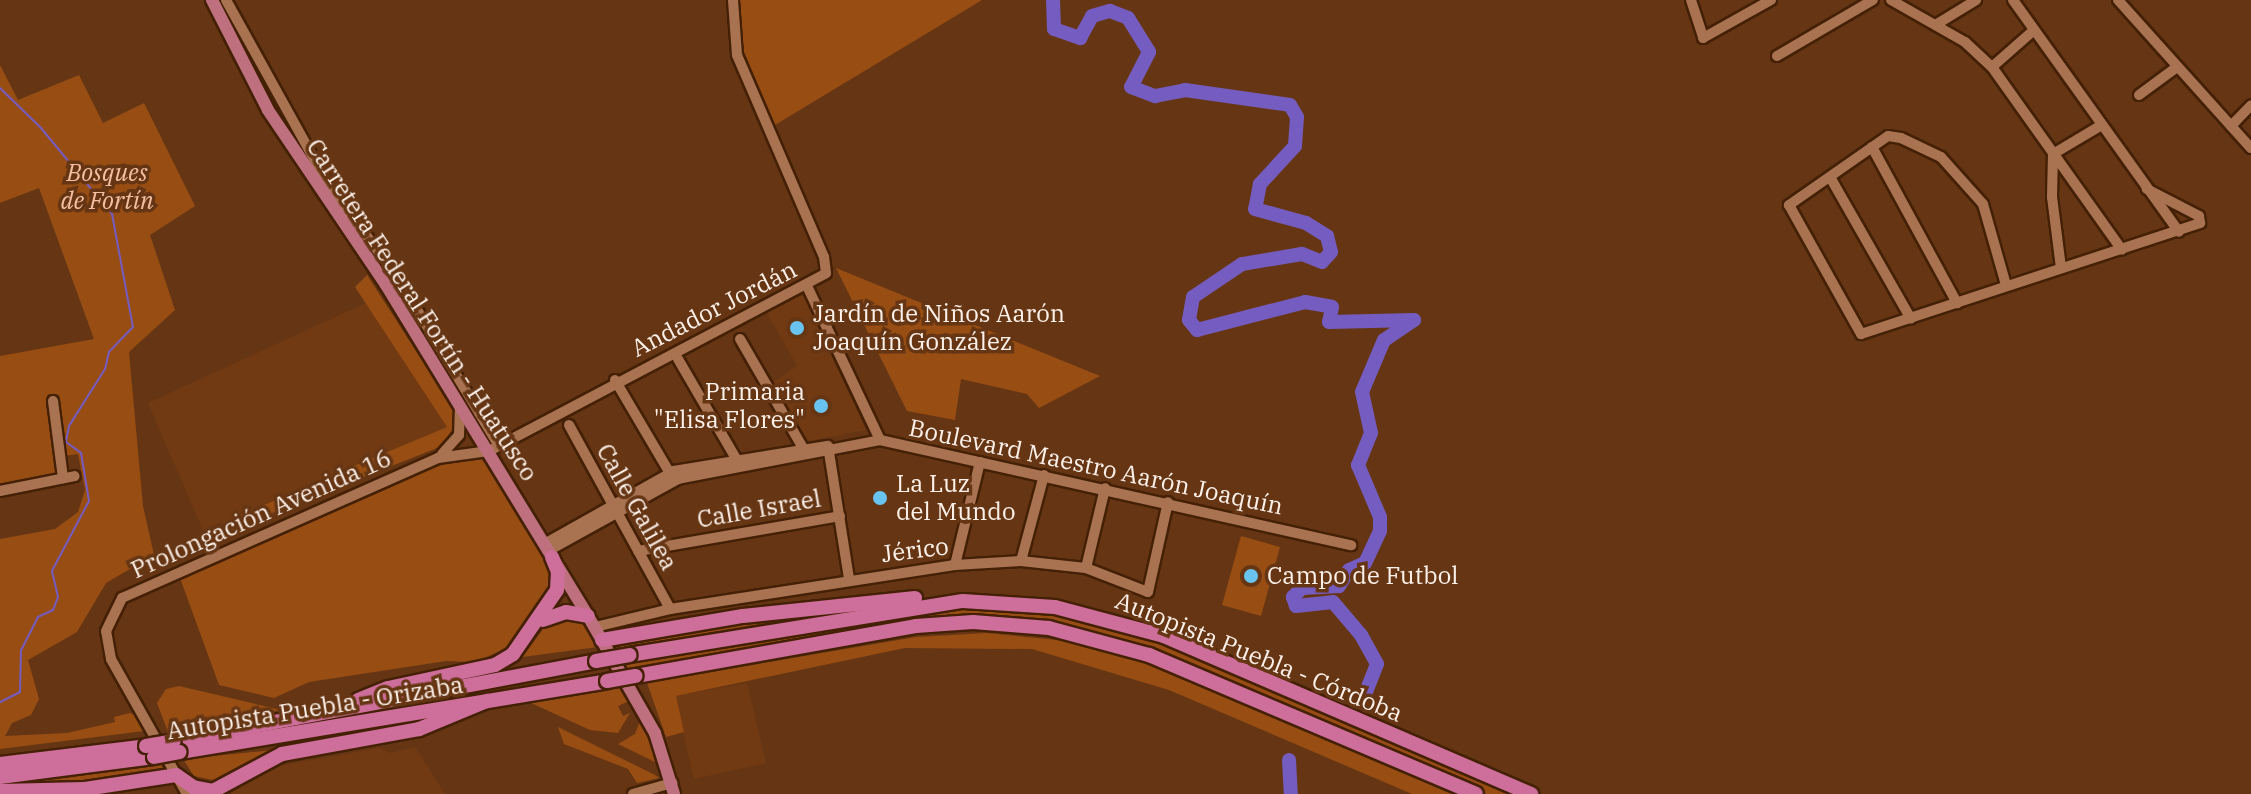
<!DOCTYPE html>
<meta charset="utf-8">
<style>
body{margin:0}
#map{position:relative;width:2251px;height:794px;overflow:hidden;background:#663614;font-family:"IBM Plex Serif",serif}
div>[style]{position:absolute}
.built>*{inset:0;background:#713a12}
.green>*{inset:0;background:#984d13}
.stream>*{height:2px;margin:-1px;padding:0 1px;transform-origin:1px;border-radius:1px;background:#755cc1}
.river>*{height:14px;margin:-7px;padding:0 7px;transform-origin:7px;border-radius:7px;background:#755cc1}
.roads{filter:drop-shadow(2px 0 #442005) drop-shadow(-2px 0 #442005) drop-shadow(0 2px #442005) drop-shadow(0 -2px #442005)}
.minor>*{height:10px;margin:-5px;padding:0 5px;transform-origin:5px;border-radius:5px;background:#a97352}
.major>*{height:12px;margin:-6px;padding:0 6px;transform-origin:6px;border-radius:6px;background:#bf707e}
.highway>*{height:14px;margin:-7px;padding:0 7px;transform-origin:7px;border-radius:7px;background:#ce6e9b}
.bridges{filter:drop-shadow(2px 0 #442005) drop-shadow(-2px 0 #442005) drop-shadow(0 2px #442005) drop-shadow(0 -2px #442005)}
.highway-bridge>*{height:14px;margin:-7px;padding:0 7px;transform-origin:7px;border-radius:7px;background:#ce6e9b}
.dots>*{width:22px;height:22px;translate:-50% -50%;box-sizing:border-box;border:4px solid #663614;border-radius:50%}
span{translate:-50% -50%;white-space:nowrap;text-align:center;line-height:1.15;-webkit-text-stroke:7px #663614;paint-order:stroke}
.park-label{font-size:24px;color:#f4c0a1;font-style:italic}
.street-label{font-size:24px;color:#fdf1ea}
.poi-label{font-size:24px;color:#fdf1ea}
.left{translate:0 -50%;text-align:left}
.right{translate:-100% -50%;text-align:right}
</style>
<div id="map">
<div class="built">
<div style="clip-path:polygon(803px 294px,828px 348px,866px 430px,807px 441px,774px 382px,797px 366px,766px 311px)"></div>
<div style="clip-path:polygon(368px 302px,447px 427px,203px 530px,148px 403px)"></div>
<div style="clip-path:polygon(747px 683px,766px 763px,694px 779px,675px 696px)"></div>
<div style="clip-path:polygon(415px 747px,445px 794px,230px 794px,267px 768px,379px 748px,390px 753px)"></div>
</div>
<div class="green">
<div style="clip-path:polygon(733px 0,982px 0,770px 128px,733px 41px)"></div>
<div style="clip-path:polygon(0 65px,18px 100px,79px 75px,103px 123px,144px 103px,195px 206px,150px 235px,175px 310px,129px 352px,143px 506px,154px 555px,106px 583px,77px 632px,28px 660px,39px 699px,31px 715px,12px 723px,5px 736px,67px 733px,115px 722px,114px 717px,130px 713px,139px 717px,144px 731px,0 749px,0 539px,55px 529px,78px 512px,85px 490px,78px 454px,58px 457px,61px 472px,0 485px,0 356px,94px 339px,39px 188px,0 203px)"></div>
<div style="clip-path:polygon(836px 268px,1100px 376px,1039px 408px,1027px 394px,961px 379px,955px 420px,907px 411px)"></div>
<div style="clip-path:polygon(367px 275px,454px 410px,456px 423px,442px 446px,339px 487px,325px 478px,447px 427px,355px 287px)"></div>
<div style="clip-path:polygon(483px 456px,493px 463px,550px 568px,552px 588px,510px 647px,474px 662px,446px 661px,309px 682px,274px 698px,219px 685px,180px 578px,445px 460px)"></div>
<div style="clip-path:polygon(314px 484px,307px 501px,238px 532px,227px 530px,223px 522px)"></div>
<div style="clip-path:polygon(1241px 536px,1280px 547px,1261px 616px,1222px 605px)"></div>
<div style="clip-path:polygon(997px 607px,1077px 616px,1156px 639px,1517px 794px,1487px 794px,1151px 649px,1028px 619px,964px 617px,625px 672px,620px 662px,935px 609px)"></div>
<div style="clip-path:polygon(833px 611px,621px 648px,619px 645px,739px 621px)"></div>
<div style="clip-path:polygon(559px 617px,582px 618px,598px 647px,522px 657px,544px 628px)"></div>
<div style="clip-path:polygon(987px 633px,1077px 642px,1149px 664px,1453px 794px,1412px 794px,1169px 690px,1032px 649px,905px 648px,676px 696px,684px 732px,666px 737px,647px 683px,916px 637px)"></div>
<div style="clip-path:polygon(620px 685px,629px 701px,618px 706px,623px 716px,630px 713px,618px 733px,590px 730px,529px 702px)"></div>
<div style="clip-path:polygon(179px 686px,281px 710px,168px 732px,157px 703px,166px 689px)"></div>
<div style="clip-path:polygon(640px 721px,653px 746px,657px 763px,618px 744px,635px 734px)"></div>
<div style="clip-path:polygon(558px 727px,655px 775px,659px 778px,637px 783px,628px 769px,564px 744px)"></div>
<div style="clip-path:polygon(274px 750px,218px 781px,194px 776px,183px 759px)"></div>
<div style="clip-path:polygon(160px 764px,165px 771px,87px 785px,0 789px,0 784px)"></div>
</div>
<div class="stream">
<div style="left:0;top:88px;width:57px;rotate:44.3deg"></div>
<div style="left:41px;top:128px;width:112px;rotate:50.5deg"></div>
<div style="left:112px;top:214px;width:115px;rotate:79.5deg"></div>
<div style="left:133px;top:327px;width:35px;rotate:134deg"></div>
<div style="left:109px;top:352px;width:17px;rotate:103deg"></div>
<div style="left:105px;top:369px;width:67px;rotate:122.3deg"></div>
<div style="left:69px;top:426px;width:16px;rotate:101deg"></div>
<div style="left:66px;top:442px;width:19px;rotate:36deg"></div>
<div style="left:81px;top:453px;width:49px;rotate:80.5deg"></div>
<div style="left:89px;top:501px;width:79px;rotate:117.9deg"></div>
<div style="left:52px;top:571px;width:27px;rotate:77deg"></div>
<div style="left:58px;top:597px;width:14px;rotate:111deg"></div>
<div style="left:53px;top:610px;width:17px;rotate:155deg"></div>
<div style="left:38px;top:617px;width:37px;rotate:117deg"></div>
<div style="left:21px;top:650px;width:42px;rotate:91.4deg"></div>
<div style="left:20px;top:692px;width:22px;rotate:153deg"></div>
</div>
<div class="river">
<div style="left:1053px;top:0;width:29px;rotate:88deg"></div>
<div style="left:1054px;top:29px;width:28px;rotate:19deg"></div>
<div style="left:1080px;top:38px;width:25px;rotate:-61deg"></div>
<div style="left:1092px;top:16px;width:19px;rotate:-16deg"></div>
<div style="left:1110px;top:11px;width:19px;rotate:21deg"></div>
<div style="left:1128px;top:18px;width:40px;rotate:58deg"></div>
<div style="left:1149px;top:52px;width:39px;rotate:117deg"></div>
<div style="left:1131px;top:87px;width:26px;rotate:21deg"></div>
<div style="left:1155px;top:96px;width:31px;rotate:-11deg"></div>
<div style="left:1185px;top:90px;width:106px;rotate:8.1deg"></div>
<div style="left:1290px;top:105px;width:14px;rotate:60deg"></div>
<div style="left:1297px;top:117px;width:29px;rotate:94deg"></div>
<div style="left:1295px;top:146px;width:52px;rotate:132.6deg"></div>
<div style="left:1260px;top:184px;width:25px;rotate:101deg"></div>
<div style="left:1255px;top:209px;width:53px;rotate:15.4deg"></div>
<div style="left:1306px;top:223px;width:25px;rotate:32deg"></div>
<div style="left:1327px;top:236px;width:16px;rotate:76deg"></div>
<div style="left:1331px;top:252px;width:13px;rotate:132deg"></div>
<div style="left:1322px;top:262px;width:22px;rotate:-158deg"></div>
<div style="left:1302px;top:254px;width:61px;rotate:170.5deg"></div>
<div style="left:1242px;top:264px;width:59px;rotate:146deg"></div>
<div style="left:1193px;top:297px;width:23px;rotate:100deg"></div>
<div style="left:1189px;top:320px;width:13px;rotate:51deg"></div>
<div style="left:1197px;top:330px;width:112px;rotate:-14.5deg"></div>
<div style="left:1305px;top:302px;width:27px;rotate:10deg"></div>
<div style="left:1332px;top:307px;width:15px;rotate:101deg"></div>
<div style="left:1329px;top:322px;width:85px;rotate:-1.3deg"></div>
<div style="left:1414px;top:320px;width:36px;rotate:146deg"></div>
<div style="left:1384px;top:340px;width:56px;rotate:112.9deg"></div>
<div style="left:1362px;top:392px;width:42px;rotate:77.6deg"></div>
<div style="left:1371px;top:433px;width:35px;rotate:112deg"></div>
<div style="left:1358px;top:465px;width:56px;rotate:67.1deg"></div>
<div style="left:1380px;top:517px;width:14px;rotate:90deg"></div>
<div style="left:1380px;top:531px;width:35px;rotate:115deg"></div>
<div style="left:1365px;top:563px;width:17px;rotate:156deg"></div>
<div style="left:1349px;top:570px;width:19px;rotate:122deg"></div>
<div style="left:1339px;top:586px;width:37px;rotate:177deg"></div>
<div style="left:1302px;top:588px;width:13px;rotate:135deg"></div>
<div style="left:1293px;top:597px;width:9px;rotate:72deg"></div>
<div style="left:1296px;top:606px;width:37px;rotate:-6deg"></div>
<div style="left:1333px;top:602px;width:43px;rotate:49.7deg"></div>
<div style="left:1361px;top:635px;width:33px;rotate:61deg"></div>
<div style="left:1377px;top:664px;width:41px;rotate:111.5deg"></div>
<div style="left:1289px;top:760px;width:34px;rotate:87deg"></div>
</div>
<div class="roads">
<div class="minor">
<div style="left:226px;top:0;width:210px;rotate:61deg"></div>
<div style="left:328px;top:184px;width:117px;rotate:53.3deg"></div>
<div style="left:398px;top:278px;width:196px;rotate:59deg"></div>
<div style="left:1691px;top:0;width:40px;rotate:72deg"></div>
<div style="left:1703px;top:38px;width:78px;rotate:-29.2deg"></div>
<div style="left:1891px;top:0;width:85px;rotate:29.6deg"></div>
<div style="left:1965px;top:42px;width:37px;rotate:43deg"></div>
<div style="left:1992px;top:67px;width:224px;rotate:54.6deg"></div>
<div style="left:2013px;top:0;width:285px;rotate:54.4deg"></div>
<div style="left:2118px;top:0;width:199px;rotate:48.1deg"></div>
<div style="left:1937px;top:24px;width:46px;rotate:-31.6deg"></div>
<div style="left:1777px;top:56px;width:111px;rotate:-30.3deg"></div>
<div style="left:1992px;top:67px;width:56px;rotate:-41.4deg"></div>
<div style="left:2139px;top:95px;width:47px;rotate:-36.4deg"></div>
<div style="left:2231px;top:126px;width:29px;rotate:-46deg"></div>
<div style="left:1872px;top:147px;width:178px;rotate:61.4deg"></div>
<div style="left:1830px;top:177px;width:163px;rotate:60.3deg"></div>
<div style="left:2061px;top:268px;width:72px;rotate:-97.2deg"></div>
<div style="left:2052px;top:197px;width:43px;rotate:-88.7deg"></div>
<div style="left:2053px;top:154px;width:55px;rotate:-30.8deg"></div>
<div style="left:2006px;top:285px;width:84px;rotate:-105.9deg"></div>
<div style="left:1983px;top:204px;width:63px;rotate:-131.8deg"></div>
<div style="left:1941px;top:157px;width:44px;rotate:-154.6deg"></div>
<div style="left:1901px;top:138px;width:13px;rotate:-171deg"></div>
<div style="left:1888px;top:136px;width:121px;rotate:145.1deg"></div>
<div style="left:1789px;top:205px;width:148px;rotate:60.8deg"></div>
<div style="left:1861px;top:334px;width:357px;rotate:-18.1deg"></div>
<div style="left:2200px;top:223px;width:7px;rotate:-98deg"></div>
<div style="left:2199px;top:216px;width:59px;rotate:-152.6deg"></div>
<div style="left:807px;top:286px;width:170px;rotate:64.6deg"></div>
<div style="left:740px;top:339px;width:128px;rotate:60deg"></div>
<div style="left:678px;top:359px;width:119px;rotate:59.8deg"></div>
<div style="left:615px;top:380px;width:110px;rotate:59.5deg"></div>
<div style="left:53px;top:401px;width:78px;rotate:82.6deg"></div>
<div style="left:569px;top:425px;width:210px;rotate:61.2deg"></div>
<div style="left:828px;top:446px;width:134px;rotate:81deg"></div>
<div style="left:442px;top:454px;width:25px;rotate:-48deg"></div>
<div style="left:459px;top:435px;width:26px;rotate:-88deg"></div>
<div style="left:0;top:491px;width:76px;rotate:-11.3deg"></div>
<div style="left:544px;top:544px;width:149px;rotate:-29.3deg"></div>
<div style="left:674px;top:471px;width:155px;rotate:-9.3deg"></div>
<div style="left:548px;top:551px;width:149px;rotate:-29deg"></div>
<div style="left:678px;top:479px;width:206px;rotate:-10.9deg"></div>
<div style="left:880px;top:440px;width:483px;rotate:12.6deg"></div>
<div style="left:638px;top:551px;width:205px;rotate:-9.8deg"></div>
<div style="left:1021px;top:561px;width:89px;rotate:-75deg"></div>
<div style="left:955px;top:565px;width:106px;rotate:-76.4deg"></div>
<div style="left:1086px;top:568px;width:82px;rotate:-76.6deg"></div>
<div style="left:595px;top:627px;width:77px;rotate:-13.5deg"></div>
<div style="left:670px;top:609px;width:288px;rotate:-8.8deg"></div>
<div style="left:955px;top:565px;width:66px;rotate:-3.5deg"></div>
<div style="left:1021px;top:561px;width:65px;rotate:6.1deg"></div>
<div style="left:1086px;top:568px;width:66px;rotate:21.2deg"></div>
<div style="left:1148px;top:592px;width:92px;rotate:-77.5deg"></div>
<div style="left:187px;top:794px;width:155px;rotate:-119.4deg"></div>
<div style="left:111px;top:659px;width:28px;rotate:-100deg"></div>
<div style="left:106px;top:631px;width:37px;rotate:-64deg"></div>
<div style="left:122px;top:598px;width:346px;rotate:-23.9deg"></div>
<div style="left:438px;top:458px;width:51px;rotate:-7.8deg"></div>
<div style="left:489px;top:451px;width:381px;rotate:-27.8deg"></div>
<div style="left:826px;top:273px;width:16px;rotate:-97deg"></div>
<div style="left:824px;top:257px;width:220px;rotate:-113.3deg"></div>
<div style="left:737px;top:55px;width:55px;rotate:-94.2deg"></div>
<div style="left:633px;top:794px;width:41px;rotate:-15.8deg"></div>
</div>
<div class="major">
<div style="left:212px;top:0;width:123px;rotate:63deg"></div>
<div style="left:268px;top:110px;width:211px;rotate:56deg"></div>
<div style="left:386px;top:285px;width:388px;rotate:58.6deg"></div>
<div style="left:588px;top:616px;width:135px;rotate:60.2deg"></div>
<div style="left:655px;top:733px;width:64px;rotate:72.7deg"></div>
</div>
<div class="highway">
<div style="left:543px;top:620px;width:24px;rotate:-19deg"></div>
<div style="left:566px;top:612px;width:22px;rotate:10deg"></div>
<div style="left:602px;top:640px;width:143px;rotate:-9.7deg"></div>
<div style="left:743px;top:616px;width:173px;rotate:-6deg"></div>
<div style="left:629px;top:655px;width:338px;rotate:-9.2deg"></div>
<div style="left:963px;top:601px;width:92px;rotate:3.7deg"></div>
<div style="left:1055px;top:607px;width:113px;rotate:14.9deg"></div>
<div style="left:1164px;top:636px;width:400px;rotate:23.3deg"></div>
<div style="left:636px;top:676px;width:284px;rotate:-10.1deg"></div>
<div style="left:916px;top:626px;width:57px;rotate:-4deg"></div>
<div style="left:973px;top:622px;width:76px;rotate:4.5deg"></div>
<div style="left:1049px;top:628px;width:104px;rotate:15.1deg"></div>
<div style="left:1149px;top:655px;width:355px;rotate:23deg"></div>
<div style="left:358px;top:700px;width:32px;rotate:-22deg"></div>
<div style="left:388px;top:688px;width:109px;rotate:-12.1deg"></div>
<div style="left:495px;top:665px;width:21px;rotate:-31deg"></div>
<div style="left:513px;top:654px;width:78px;rotate:-55.5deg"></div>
<div style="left:557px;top:590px;width:18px;rotate:-87deg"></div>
<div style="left:558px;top:572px;width:16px;rotate:-112deg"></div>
<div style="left:174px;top:741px;width:430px;rotate:-10.7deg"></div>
<div style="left:180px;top:752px;width:433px;rotate:-9.4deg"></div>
<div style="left:0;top:764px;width:147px;rotate:-7deg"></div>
<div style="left:0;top:777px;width:155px;rotate:-7.4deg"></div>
<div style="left:0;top:791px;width:85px;rotate:-1.3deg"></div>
<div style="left:85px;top:789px;width:92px;rotate:-8.7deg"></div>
<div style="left:176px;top:775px;width:21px;rotate:35deg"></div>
<div style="left:193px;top:787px;width:20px;rotate:11deg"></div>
<div style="left:213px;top:791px;width:78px;rotate:-28.2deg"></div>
<div style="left:282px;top:754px;width:139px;rotate:-10.3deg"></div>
<div style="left:419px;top:729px;width:74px;rotate:-22.4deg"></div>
</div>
</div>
<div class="bridges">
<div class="highway-bridge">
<div style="left:596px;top:661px;width:34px;rotate:-10deg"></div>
<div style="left:607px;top:681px;width:29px;rotate:-10deg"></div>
<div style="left:146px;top:746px;width:28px;rotate:-10deg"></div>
<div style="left:154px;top:757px;width:26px;rotate:-11deg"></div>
</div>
</div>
<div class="dots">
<div style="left:797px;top:328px;background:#69c3f1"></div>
<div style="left:821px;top:406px;background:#69c3f1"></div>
<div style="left:880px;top:498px;background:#69c3f1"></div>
<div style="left:1251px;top:576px;background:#69c3f1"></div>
</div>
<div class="park-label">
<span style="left:107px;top:187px">Bosques<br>de Fortín</span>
</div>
<div class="street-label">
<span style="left:714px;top:309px;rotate:-27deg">Andador Jordán</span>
<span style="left:422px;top:310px;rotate:57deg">Carretera Federal Fortín - Huatusco</span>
<span style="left:1096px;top:467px;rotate:12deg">Boulevard Maestro Aarón Joaquín</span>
<span style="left:637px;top:507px;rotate:61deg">Calle Galilea</span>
<span style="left:759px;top:509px;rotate:-10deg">Calle Israel</span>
<span style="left:261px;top:514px;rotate:-24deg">Prolongación Avenida 16</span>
<span style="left:915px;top:550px;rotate:-7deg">Jérico</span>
<span style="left:1259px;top:657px;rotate:22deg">Autopista Puebla - Córdoba</span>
<span style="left:315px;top:708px;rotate:-9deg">Autopista Puebla - Orizaba</span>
</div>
<div class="poi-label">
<span class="left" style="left:813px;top:328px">Jardín de Niños Aarón<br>Joaquín González</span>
<span class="right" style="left:805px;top:406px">Primaria<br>"Elisa Flores"</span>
<span class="left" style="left:896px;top:498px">La Luz<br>del Mundo</span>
<span class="left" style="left:1267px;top:576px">Campo de Futbol</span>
</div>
</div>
